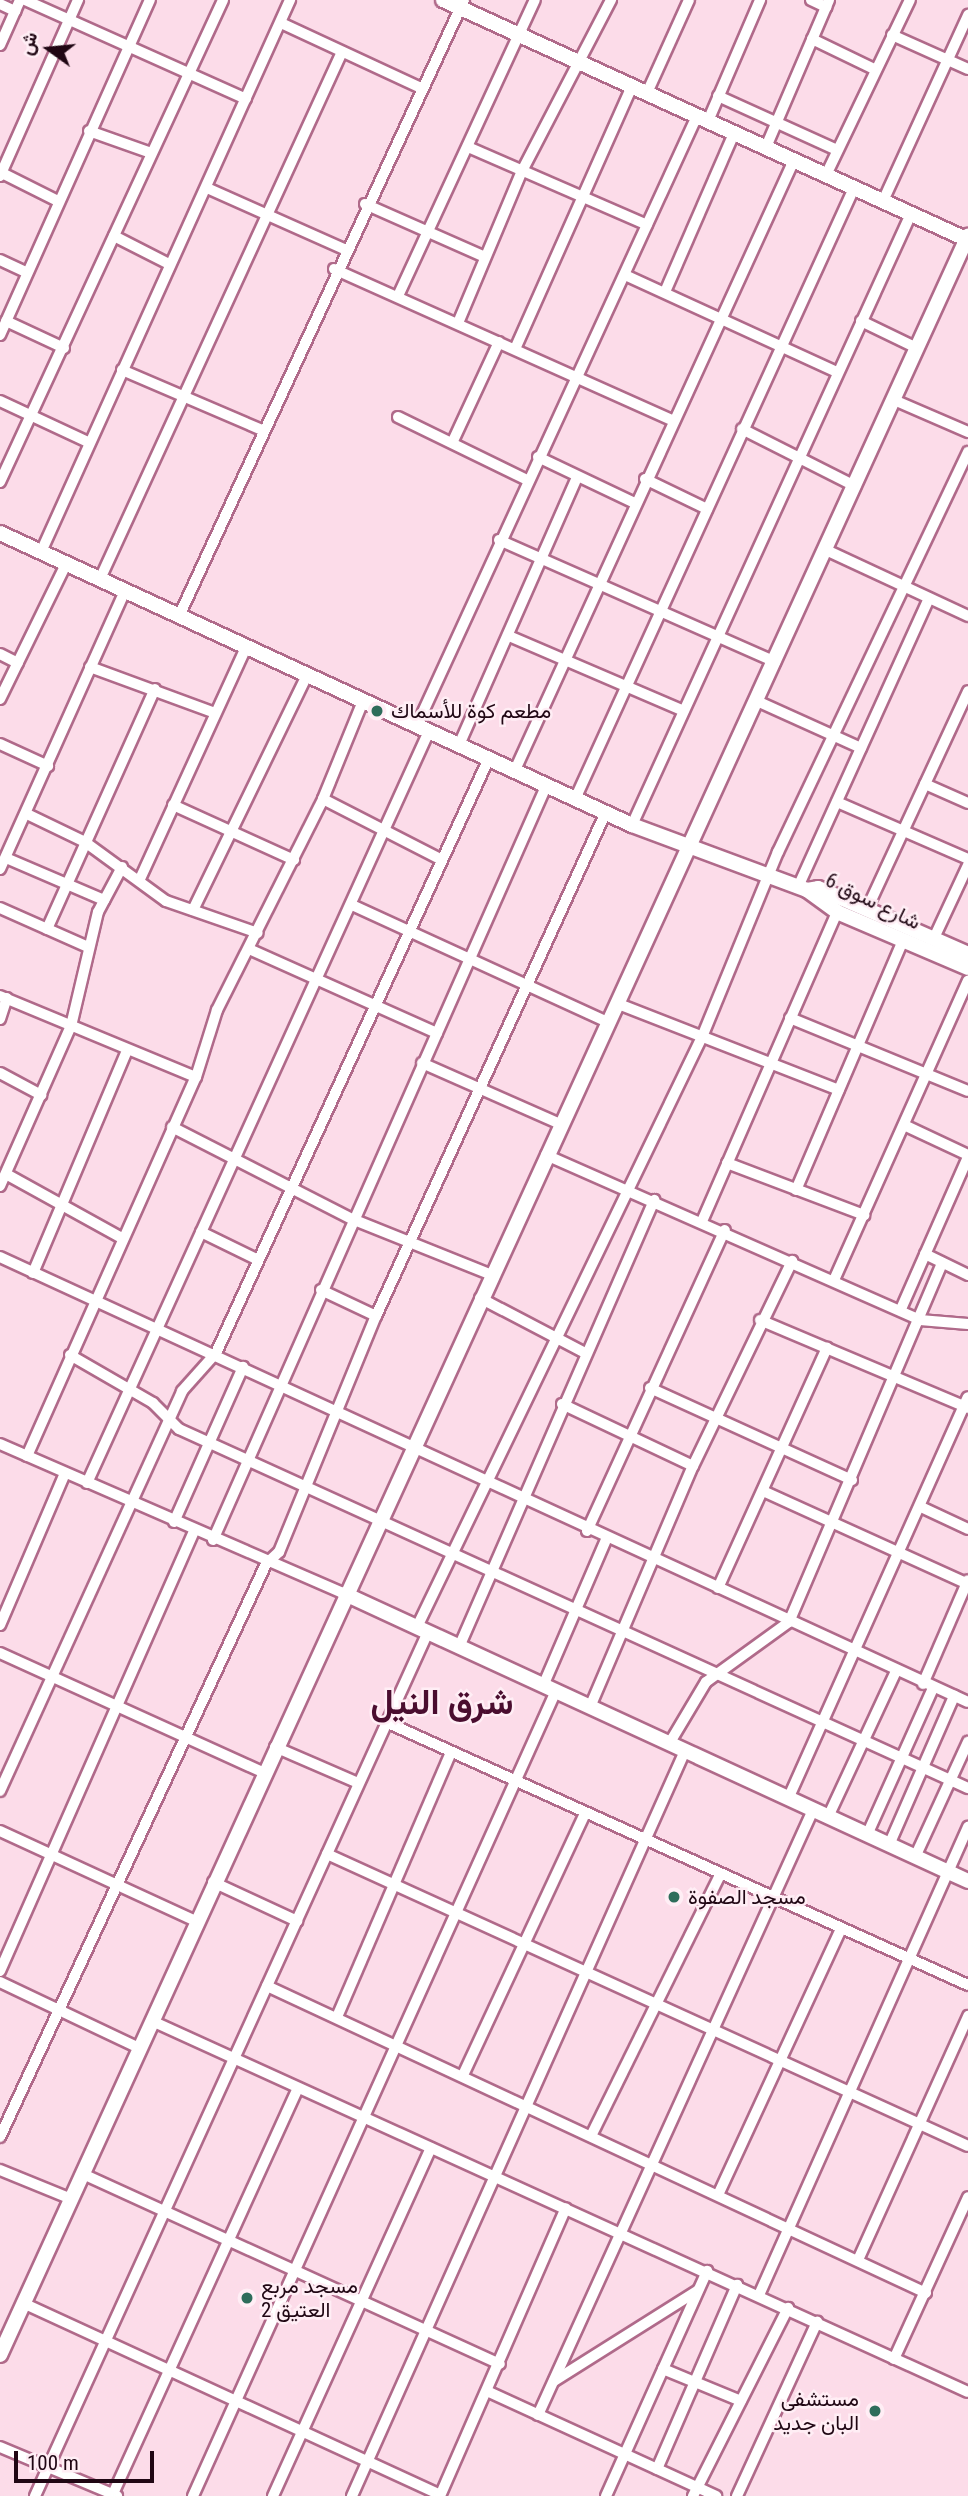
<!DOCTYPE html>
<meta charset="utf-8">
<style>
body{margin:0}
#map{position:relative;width:968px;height:2496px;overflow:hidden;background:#fcdce9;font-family:"Roboto Condensed",Vazirmatn,sans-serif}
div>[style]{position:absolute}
.roads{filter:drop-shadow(2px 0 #b06a8a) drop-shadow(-2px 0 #b06a8a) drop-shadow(0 2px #b06a8a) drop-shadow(0 -2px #b06a8a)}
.minor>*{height:10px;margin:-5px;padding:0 5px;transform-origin:5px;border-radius:5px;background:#fff}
.tertiary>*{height:14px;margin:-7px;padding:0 7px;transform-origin:7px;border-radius:7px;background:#fff}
.dots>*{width:19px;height:19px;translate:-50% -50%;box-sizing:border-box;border:4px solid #ffeef5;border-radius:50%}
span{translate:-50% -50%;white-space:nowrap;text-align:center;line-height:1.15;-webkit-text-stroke:5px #ffeef5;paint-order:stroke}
.poi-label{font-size:21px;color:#200714}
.left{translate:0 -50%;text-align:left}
.right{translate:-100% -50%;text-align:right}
.street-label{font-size:21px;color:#200714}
.town-label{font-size:35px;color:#4a0d2f;font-weight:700}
.north{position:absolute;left:14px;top:14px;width:70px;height:70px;-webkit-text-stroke:5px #ffeef5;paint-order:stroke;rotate:285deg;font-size:19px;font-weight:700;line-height:28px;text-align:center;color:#200714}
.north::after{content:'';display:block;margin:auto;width:24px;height:32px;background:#200714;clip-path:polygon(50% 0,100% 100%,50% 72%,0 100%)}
.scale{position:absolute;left:14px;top:2451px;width:140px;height:32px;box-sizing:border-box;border:4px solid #200714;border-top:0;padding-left:9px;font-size:21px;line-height:24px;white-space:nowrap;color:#200714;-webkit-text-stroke:5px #ffeef5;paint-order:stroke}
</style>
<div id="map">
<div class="roads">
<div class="minor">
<div style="left:25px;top:0;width:242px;rotate:24.1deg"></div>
<div style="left:811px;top:0;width:17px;rotate:25deg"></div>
<div style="left:0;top:4px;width:17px;rotate:25deg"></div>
<div style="left:281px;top:23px;width:152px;rotate:24.9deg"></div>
<div style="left:892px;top:35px;width:83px;rotate:24.1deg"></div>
<div style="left:812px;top:39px;width:69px;rotate:25.8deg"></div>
<div style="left:0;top:45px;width:49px;rotate:-66deg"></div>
<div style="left:647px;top:93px;width:102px;rotate:-65.7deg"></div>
<div style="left:718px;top:96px;width:131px;rotate:24.4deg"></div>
<div style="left:708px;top:121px;width:132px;rotate:-66.7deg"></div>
<div style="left:89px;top:131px;width:66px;rotate:19.5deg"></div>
<div style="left:468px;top:147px;width:195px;rotate:23.5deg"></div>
<div style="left:766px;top:147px;width:160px;rotate:-66.8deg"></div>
<div style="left:0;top:172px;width:63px;rotate:26.6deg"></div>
<div style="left:826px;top:175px;width:194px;rotate:-64.4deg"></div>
<div style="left:0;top:176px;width:193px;rotate:-66.1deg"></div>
<div style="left:207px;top:188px;width:150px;rotate:24deg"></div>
<div style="left:883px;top:201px;width:205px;rotate:-65.4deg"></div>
<div style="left:365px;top:204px;width:129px;rotate:23.8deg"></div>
<div style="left:114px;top:236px;width:62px;rotate:27deg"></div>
<div style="left:0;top:260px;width:29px;rotate:25deg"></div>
<div style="left:334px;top:269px;width:369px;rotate:24.1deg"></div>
<div style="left:625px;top:275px;width:233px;rotate:24.6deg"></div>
<div style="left:665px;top:292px;width:173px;rotate:-66.5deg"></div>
<div style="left:398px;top:296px;width:326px;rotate:-65.2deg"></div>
<div style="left:6px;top:321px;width:64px;rotate:25deg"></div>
<div style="left:861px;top:321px;width:62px;rotate:25.7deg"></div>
<div style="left:458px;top:323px;width:165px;rotate:-67.2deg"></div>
<div style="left:522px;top:171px;width:193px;rotate:-62.5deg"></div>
<div style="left:0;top:335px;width:367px;rotate:-65.9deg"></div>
<div style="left:515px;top:349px;width:288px;rotate:-66deg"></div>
<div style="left:122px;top:370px;width:152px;rotate:23.2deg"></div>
<div style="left:894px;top:400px;width:81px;rotate:23.4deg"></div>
<div style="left:0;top:401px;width:97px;rotate:25deg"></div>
<div style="left:398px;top:417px;width:144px;rotate:26deg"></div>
<div style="left:742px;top:429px;width:127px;rotate:26.8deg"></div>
<div style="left:453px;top:441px;width:109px;rotate:-65.1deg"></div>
<div style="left:538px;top:457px;width:107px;rotate:25.4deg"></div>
<div style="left:645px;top:479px;width:69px;rotate:25.8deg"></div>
<div style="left:0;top:482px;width:531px;rotate:-65.17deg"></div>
<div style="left:499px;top:540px;width:302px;rotate:23.8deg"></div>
<div style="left:826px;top:550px;width:157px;rotate:24.9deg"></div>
<div style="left:41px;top:552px;width:606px;rotate:-65.72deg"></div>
<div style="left:100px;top:579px;width:580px;rotate:-65.34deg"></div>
<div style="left:179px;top:616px;width:679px;rotate:-65.17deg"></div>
<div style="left:509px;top:636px;width:190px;rotate:23.2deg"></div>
<div style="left:0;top:654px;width:20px;rotate:27deg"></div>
<div style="left:90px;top:667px;width:133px;rotate:20.2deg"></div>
<div style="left:0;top:699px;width:150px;rotate:-63.9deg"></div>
<div style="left:757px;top:701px;width:114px;rotate:24.3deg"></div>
<div style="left:417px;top:725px;width:670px;rotate:-65.31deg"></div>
<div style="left:0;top:744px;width:53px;rotate:24.6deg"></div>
<div style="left:459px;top:745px;width:292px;rotate:-66.2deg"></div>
<div style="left:515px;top:770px;width:671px;rotate:-65.42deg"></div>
<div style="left:925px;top:784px;width:47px;rotate:23.8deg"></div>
<div style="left:576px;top:797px;width:669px;rotate:-65.46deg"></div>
<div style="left:323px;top:799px;width:131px;rotate:27.1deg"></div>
<div style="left:837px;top:802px;width:143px;rotate:23.5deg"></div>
<div style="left:173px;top:805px;width:133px;rotate:24.4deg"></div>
<div style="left:27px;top:814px;width:64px;rotate:25.8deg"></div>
<div style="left:85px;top:842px;width:100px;rotate:36.1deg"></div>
<div style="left:166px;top:901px;width:97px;rotate:19.2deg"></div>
<div style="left:632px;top:825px;width:672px;rotate:-65.46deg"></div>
<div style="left:6px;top:858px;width:107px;rotate:23.2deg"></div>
<div style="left:0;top:869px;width:305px;rotate:-65.8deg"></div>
<div style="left:140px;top:879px;width:255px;rotate:-65.4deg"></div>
<div style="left:798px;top:887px;width:317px;rotate:-65.6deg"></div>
<div style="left:352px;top:905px;width:281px;rotate:24.6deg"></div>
<div style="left:0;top:908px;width:96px;rotate:23.9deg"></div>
<div style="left:867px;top:909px;width:240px;rotate:-65.1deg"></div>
<div style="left:193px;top:910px;width:261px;rotate:-64.1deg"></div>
<div style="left:47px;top:929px;width:263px;rotate:-65.8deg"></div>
<div style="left:934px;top:938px;width:81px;rotate:-65deg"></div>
<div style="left:249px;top:949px;width:206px;rotate:24.1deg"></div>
<div style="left:0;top:996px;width:212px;rotate:22.5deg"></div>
<div style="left:616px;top:1003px;width:239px;rotate:21.3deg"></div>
<div style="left:790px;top:1018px;width:192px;rotate:22.3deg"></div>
<div style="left:0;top:1019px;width:22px;rotate:-72deg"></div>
<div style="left:422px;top:1063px;width:151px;rotate:23.8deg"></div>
<div style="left:0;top:1073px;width:47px;rotate:28.2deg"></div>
<div style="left:904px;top:1125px;width:71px;rotate:25.1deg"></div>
<div style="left:172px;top:1127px;width:202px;rotate:27.1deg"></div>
<div style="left:352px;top:1219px;width:151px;rotate:21.8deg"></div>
<div style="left:546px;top:1155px;width:409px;rotate:23.8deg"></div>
<div style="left:920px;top:1320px;width:48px;rotate:4.8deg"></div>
<div style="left:727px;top:1163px;width:147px;rotate:20.8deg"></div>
<div style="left:6px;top:1174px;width:132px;rotate:28.9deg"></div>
<div style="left:0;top:1186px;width:175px;rotate:-66.1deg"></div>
<div style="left:71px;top:1026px;width:117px;rotate:-76.7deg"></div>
<div style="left:98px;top:912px;width:51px;rotate:-61.9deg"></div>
<div style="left:796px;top:1190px;width:272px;rotate:-66.8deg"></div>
<div style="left:703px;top:1219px;width:335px;rotate:-66.4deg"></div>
<div style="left:201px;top:1232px;width:61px;rotate:26.1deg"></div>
<div style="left:925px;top:1254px;width:48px;rotate:26deg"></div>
<div style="left:0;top:1257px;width:1065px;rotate:24.69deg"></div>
<div style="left:33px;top:1273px;width:242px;rotate:-67.1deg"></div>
<div style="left:834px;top:1280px;width:328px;rotate:-65.9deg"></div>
<div style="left:321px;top:1290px;width:61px;rotate:25.3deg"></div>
<div style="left:480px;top:1298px;width:119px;rotate:27.6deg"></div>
<div style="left:901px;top:1309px;width:166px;rotate:-66.2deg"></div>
<div style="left:760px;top:1320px;width:226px;rotate:22.9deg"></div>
<div style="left:70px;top:1355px;width:96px;rotate:30deg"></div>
<div style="left:153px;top:1403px;width:37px;rotate:45deg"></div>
<div style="left:179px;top:1429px;width:867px;rotate:24.47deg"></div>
<div style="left:650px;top:1388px;width:222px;rotate:24.5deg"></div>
<div style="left:562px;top:1404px;width:145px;rotate:25.3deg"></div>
<div style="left:0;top:1444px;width:376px;rotate:23.5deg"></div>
<div style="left:27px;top:1456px;width:415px;rotate:-66deg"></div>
<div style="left:196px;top:1077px;width:70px;rotate:-72.6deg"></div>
<div style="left:217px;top:1010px;width:236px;rotate:-63.3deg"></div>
<div style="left:323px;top:799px;width:106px;rotate:-67.8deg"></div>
<div style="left:87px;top:1483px;width:826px;rotate:-65.54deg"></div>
<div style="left:763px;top:1491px;width:223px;rotate:24.4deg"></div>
<div style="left:921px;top:1507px;width:52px;rotate:25.1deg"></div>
<div style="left:174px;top:1522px;width:170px;rotate:-66deg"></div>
<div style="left:587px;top:1531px;width:331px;rotate:-65.4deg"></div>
<div style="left:213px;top:1540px;width:826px;rotate:-66.16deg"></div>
<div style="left:718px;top:1588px;width:264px;rotate:-65.6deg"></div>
<div style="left:0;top:1625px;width:165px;rotate:-66.8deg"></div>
<div style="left:417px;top:1627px;width:655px;rotate:-64.22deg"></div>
<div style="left:702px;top:1037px;width:200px;rotate:-67.7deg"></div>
<div style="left:778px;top:852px;width:443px;rotate:-64.6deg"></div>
<div style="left:459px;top:1647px;width:488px;rotate:-66.4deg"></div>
<div style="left:0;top:1653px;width:290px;rotate:24.4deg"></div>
<div style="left:923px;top:1684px;width:113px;rotate:-66.6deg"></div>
<div style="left:543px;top:1686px;width:159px;rotate:-66.7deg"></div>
<div style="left:590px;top:1707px;width:262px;rotate:-66.9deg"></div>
<div style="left:693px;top:1466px;width:228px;rotate:-64.2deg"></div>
<div style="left:386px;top:1722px;width:639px;rotate:24.32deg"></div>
<div style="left:669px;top:1744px;width:72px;rotate:-59.2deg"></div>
<div style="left:706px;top:1682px;width:102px;rotate:-35.9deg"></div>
<div style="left:789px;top:1622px;width:390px;rotate:-66.9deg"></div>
<div style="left:275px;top:1747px;width:90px;rotate:23.4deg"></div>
<div style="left:0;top:1791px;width:439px;rotate:-65.5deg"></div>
<div style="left:182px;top:1391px;width:51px;rotate:-48.2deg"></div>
<div style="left:216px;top:1353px;width:655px;rotate:-65.35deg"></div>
<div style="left:788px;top:1799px;width:440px;rotate:-65.9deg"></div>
<div style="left:828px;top:1817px;width:159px;rotate:-65deg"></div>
<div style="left:0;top:1831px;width:216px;rotate:24.7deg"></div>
<div style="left:867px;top:1835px;width:161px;rotate:-65.8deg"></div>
<div style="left:889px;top:1845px;width:163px;rotate:-66.4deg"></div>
<div style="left:327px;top:1854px;width:704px;rotate:24.49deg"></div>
<div style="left:915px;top:1857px;width:127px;rotate:-65.3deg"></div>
<div style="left:213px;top:1882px;width:93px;rotate:24.9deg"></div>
<div style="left:0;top:1971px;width:481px;rotate:-66.2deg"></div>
<div style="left:0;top:1982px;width:154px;rotate:25.4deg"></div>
<div style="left:267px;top:1986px;width:727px;rotate:24.98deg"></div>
<div style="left:337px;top:2017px;width:288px;rotate:-66.7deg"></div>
<div style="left:152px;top:2021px;width:896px;rotate:24.45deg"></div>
<div style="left:463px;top:2075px;width:289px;rotate:-65deg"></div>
<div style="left:591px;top:2136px;width:291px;rotate:-63.7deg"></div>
<div style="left:0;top:2137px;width:632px;rotate:-65.1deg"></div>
<div style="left:266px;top:1564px;width:18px;rotate:-43deg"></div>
<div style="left:279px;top:1552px;width:255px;rotate:-67.7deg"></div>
<div style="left:376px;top:1316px;width:554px;rotate:-65.47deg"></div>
<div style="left:0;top:2170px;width:77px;rotate:22.2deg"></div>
<div style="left:83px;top:2174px;width:458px;rotate:24.5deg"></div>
<div style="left:718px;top:2195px;width:291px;rotate:-65.2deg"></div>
<div style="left:858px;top:2260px;width:268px;rotate:-65.7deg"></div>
<div style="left:759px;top:2295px;width:513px;rotate:-65.94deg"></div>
<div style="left:23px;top:2303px;width:459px;rotate:24.7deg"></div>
<div style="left:894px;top:2359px;width:178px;rotate:-65.4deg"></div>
<div style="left:663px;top:2369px;width:84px;rotate:22.3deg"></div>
<div style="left:554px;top:2381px;width:169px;rotate:-32.2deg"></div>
<div style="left:489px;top:2392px;width:250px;rotate:24.6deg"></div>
<div style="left:538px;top:2415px;width:665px;rotate:-65.56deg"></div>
<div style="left:0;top:2447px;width:127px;rotate:22.7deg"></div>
<div style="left:657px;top:2469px;width:201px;rotate:-66.5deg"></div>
<div style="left:35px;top:2496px;width:949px;rotate:-65.54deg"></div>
<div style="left:112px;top:2496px;width:448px;rotate:-65.5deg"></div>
<div style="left:193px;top:2496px;width:883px;rotate:-65.73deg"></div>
<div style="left:273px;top:2496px;width:382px;rotate:-65.6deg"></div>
<div style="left:352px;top:2496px;width:816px;rotate:-65.92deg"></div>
<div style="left:440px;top:2496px;width:314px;rotate:-66.4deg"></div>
<div style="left:606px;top:2496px;width:247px;rotate:-65.8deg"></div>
<div style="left:693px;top:2496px;width:211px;rotate:-63.2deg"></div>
<div style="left:737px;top:2496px;width:192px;rotate:-65.3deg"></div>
</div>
<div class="tertiary">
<div style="left:443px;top:0;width:577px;rotate:24.57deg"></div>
<div style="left:0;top:533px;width:696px;rotate:24.8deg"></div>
<div style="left:632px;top:825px;width:187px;rotate:20.4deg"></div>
<div style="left:807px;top:890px;width:11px;rotate:-10deg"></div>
<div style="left:818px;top:888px;width:164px;rotate:23.7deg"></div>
<div style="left:807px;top:890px;width:37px;rotate:36deg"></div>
<div style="left:837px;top:912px;width:142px;rotate:23.1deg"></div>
<div style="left:345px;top:1594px;width:686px;rotate:24.73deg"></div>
<div style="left:0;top:2355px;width:2330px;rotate:-65.45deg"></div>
</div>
</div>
<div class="dots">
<div style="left:377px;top:711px;background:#2e6d5b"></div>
<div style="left:674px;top:1897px;background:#2e6d5b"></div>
<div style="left:247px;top:2298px;background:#2e6d5b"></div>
<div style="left:875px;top:2411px;background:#2e6d5b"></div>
</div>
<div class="poi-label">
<span class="left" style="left:391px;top:711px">مطعم كوة للأسماك</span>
<span class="left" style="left:688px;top:1897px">مسجد الصفوة</span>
<span class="left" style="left:261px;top:2298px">مسجد مربع<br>2 العتيق</span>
<span class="right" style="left:859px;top:2411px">مستشفى<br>البان جديد</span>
</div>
<div class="street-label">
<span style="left:873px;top:901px;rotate:26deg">شارع سوق 6</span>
</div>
<div class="town-label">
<span style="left:442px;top:1703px">شرق النيل</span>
</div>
<div class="north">ش</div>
<div class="scale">100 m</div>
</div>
